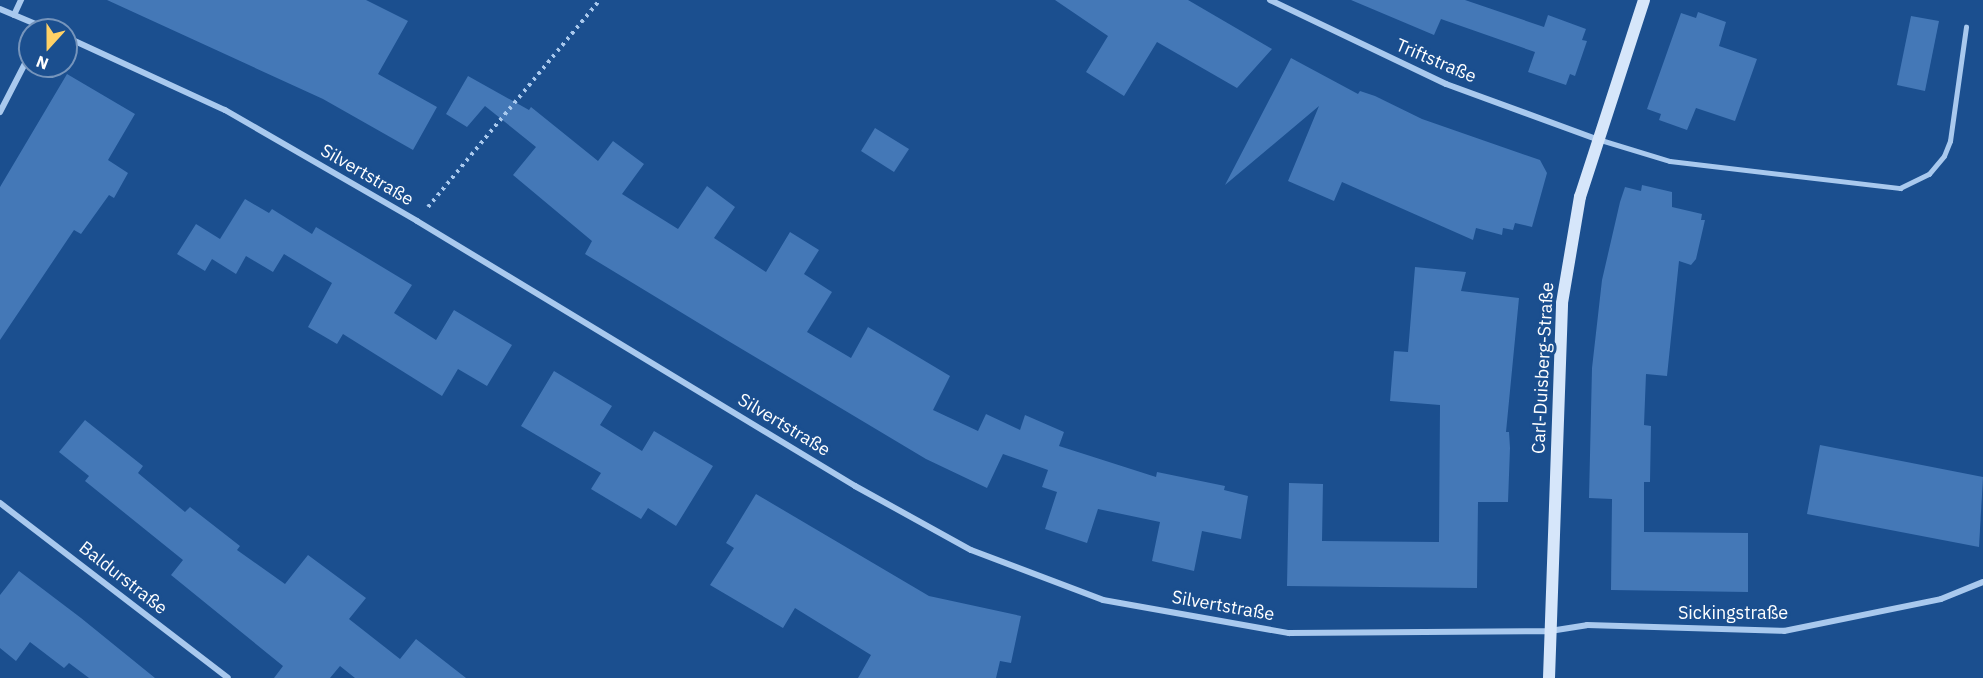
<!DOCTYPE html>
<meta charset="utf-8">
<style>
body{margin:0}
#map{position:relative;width:1983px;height:678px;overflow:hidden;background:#1b4f8f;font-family:"IBM Plex Sans",sans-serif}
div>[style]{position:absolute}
.building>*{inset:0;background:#4478b7}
.path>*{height:4px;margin-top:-2px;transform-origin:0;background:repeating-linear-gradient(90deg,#a9c9ee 0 3px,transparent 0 7.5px)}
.lane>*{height:4.5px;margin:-2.25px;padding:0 2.25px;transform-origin:2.25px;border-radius:2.25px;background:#a9c9ee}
.street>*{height:6px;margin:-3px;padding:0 3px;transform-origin:3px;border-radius:3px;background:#a9c9ee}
.secondary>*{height:12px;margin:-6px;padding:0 6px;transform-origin:6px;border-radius:6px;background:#d6e6fa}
span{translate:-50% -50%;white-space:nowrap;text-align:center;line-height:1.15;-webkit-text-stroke:6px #1b4f8f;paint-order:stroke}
.street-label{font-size:18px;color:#fff}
.north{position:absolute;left:18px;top:18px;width:60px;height:60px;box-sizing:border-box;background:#1b4f8f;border:2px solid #7695bc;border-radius:50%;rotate:201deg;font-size:16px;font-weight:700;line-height:24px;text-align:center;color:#fff}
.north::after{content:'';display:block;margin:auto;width:21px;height:27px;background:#ffd166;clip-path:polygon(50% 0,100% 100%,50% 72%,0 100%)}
</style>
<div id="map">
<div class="building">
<div style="clip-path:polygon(107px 0,366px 0,408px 21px,378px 74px,437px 107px,413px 150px,323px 99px)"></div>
<div style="clip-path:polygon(1055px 0,1188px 0,1272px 49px,1237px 88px,1157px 42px,1124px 96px,1086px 72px,1108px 36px)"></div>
<div style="clip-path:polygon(1351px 0,1465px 0,1544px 27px,1548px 15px,1586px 29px,1582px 40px,1587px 41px,1575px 76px,1570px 74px,1566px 85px,1528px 72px,1535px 52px,1441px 19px,1434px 35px)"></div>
<div style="clip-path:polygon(1698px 12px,1726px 22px,1719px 46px,1757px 59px,1735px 121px,1696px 108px,1687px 130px,1659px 120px,1661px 114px,1647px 109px,1681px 13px,1696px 18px)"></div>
<div style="clip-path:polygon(1911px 16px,1939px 21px,1925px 91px,1897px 85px)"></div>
<div style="clip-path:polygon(1291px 58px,1358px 94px,1360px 91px,1375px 96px,1422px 119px,1540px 160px,1547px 173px,1532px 227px,1515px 223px,1513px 230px,1503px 228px,1502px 235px,1476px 228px,1473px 240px,1342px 182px,1334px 201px,1288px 181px,1319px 106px,1225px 185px)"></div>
<div style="clip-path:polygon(67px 74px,135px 114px,108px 160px,128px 173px,114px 198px,109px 195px,81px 234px,74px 230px,0 340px,0 187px)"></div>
<div style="clip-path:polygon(468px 76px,529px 110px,531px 107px,598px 161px,613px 141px,644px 164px,622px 194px,678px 229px,707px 186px,735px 207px,714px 238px,766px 272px,790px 232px,819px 250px,804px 274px,832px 292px,807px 332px,851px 358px,868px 327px,950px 376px,933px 410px,978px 431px,986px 414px,1020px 430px,1025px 415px,1064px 432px,1059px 446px,1156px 477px,1157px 472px,1225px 486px,1224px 490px,1248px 496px,1241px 539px,1202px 531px,1194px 571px,1152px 561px,1160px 522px,1098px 509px,1087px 543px,1045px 529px,1057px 492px,1042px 487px,1048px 470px,1003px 454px,987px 488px,926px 459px,725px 339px,585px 254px,592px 241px,513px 175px,536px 147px,485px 106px,467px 127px,446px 114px)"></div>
<div style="clip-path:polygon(875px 128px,909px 149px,894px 172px,861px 151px)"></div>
<div style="clip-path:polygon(1642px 185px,1672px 192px,1672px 207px,1702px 214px,1701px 220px,1705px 220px,1696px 259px,1691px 265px,1679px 261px,1667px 376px,1646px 374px,1644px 425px,1651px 426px,1650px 482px,1644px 482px,1644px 532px,1748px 533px,1748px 592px,1611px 590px,1612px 499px,1589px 498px,1592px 368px,1602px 280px,1620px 202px,1625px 187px,1641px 191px)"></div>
<div style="clip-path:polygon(245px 199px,269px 213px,272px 209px,312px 234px,316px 227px,412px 285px,394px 313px,436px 340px,454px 310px,512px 345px,487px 386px,458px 369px,442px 396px,343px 334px,337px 344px,308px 327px,332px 283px,284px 254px,273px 272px,246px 256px,236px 274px,212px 259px,205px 271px,177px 254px,196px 224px,220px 239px)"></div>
<div style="clip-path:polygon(1415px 267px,1466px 272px,1461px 291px,1519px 298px,1506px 432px,1509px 432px,1510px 448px,1508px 502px,1478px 502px,1477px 588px,1287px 586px,1289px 483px,1323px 484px,1322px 541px,1439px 542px,1440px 405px,1390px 401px,1394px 351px,1408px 352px)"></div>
<div style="clip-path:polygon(554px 371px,612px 406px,600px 425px,642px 451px,654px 431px,713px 466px,676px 526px,648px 508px,641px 519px,591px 489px,601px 473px,521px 426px)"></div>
<div style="clip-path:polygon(85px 420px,143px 466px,138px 473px,185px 512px,190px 507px,240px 546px,237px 550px,285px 584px,308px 555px,366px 598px,349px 619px,400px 659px,416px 639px,466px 678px,355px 678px,340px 666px,330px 678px,274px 678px,283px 666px,171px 575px,183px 560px,85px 481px,89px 476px,59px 452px)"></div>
<div style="clip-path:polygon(1820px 445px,1983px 477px,1979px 547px,1807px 514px)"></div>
<div style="clip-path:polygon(756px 494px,929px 596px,1021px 616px,1011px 663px,1000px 661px,996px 678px,858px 678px,871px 655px,795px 608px,783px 628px,710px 585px,734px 548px,726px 543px)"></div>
<div style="clip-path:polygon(19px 571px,81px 618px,155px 678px,89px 678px,69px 663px,64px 668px,30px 642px,16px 661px,0 648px,0 595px)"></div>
</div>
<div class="path">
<div style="left:428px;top:207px;width:269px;rotate:-50.3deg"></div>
</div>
<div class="lane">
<div style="left:1601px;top:140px;width:72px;rotate:16.9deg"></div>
<div style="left:1670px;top:161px;width:232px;rotate:6.7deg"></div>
<div style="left:1900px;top:188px;width:32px;rotate:-26deg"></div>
<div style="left:1929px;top:174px;width:23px;rotate:-50deg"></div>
<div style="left:1944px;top:156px;width:16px;rotate:-68deg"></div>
<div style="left:1950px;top:141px;width:115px;rotate:-82deg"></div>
</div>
<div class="street">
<div style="left:1270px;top:0;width:195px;rotate:25.5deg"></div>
<div style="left:1446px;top:84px;width:160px;rotate:20.1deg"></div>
<div style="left:0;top:9px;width:54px;rotate:22.8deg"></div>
<div style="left:14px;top:15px;width:17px;rotate:-65deg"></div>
<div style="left:66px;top:37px;width:175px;rotate:24.7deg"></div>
<div style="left:225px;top:110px;width:222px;rotate:30deg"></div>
<div style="left:417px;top:221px;width:512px;rotate:31.17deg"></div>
<div style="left:855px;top:486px;width:132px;rotate:28.9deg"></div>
<div style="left:971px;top:550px;width:141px;rotate:20.7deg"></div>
<div style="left:1103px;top:600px;width:189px;rotate:10.1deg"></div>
<div style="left:1289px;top:633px;width:261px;rotate:-0.4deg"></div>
<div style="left:1550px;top:631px;width:37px;rotate:-9deg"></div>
<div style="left:1587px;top:625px;width:197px;rotate:1.7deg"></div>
<div style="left:1784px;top:631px;width:160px;rotate:-11.5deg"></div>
<div style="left:1941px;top:599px;width:45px;rotate:-22deg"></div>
<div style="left:0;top:112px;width:65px;rotate:-62.7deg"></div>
<div style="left:0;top:503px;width:287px;rotate:37.5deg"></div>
</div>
<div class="secondary">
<div style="left:1549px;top:678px;width:375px;rotate:-88deg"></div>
<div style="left:1562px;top:303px;width:108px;rotate:-80.4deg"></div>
<div style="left:1580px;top:197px;width:207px;rotate:-72deg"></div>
</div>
<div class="street-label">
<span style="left:1436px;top:61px;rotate:23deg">Triftstraße</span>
<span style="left:367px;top:175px;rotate:30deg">Silvertstraße</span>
<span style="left:1543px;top:368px;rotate:-87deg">Carl-Duisberg-Straße</span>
<span style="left:784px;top:425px;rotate:31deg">Silvertstraße</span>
<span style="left:123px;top:578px;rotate:38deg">Baldurstraße</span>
<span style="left:1223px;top:606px;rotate:10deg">Silvertstraße</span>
<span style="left:1733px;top:613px">Sickingstraße</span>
</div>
<div class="north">N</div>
</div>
